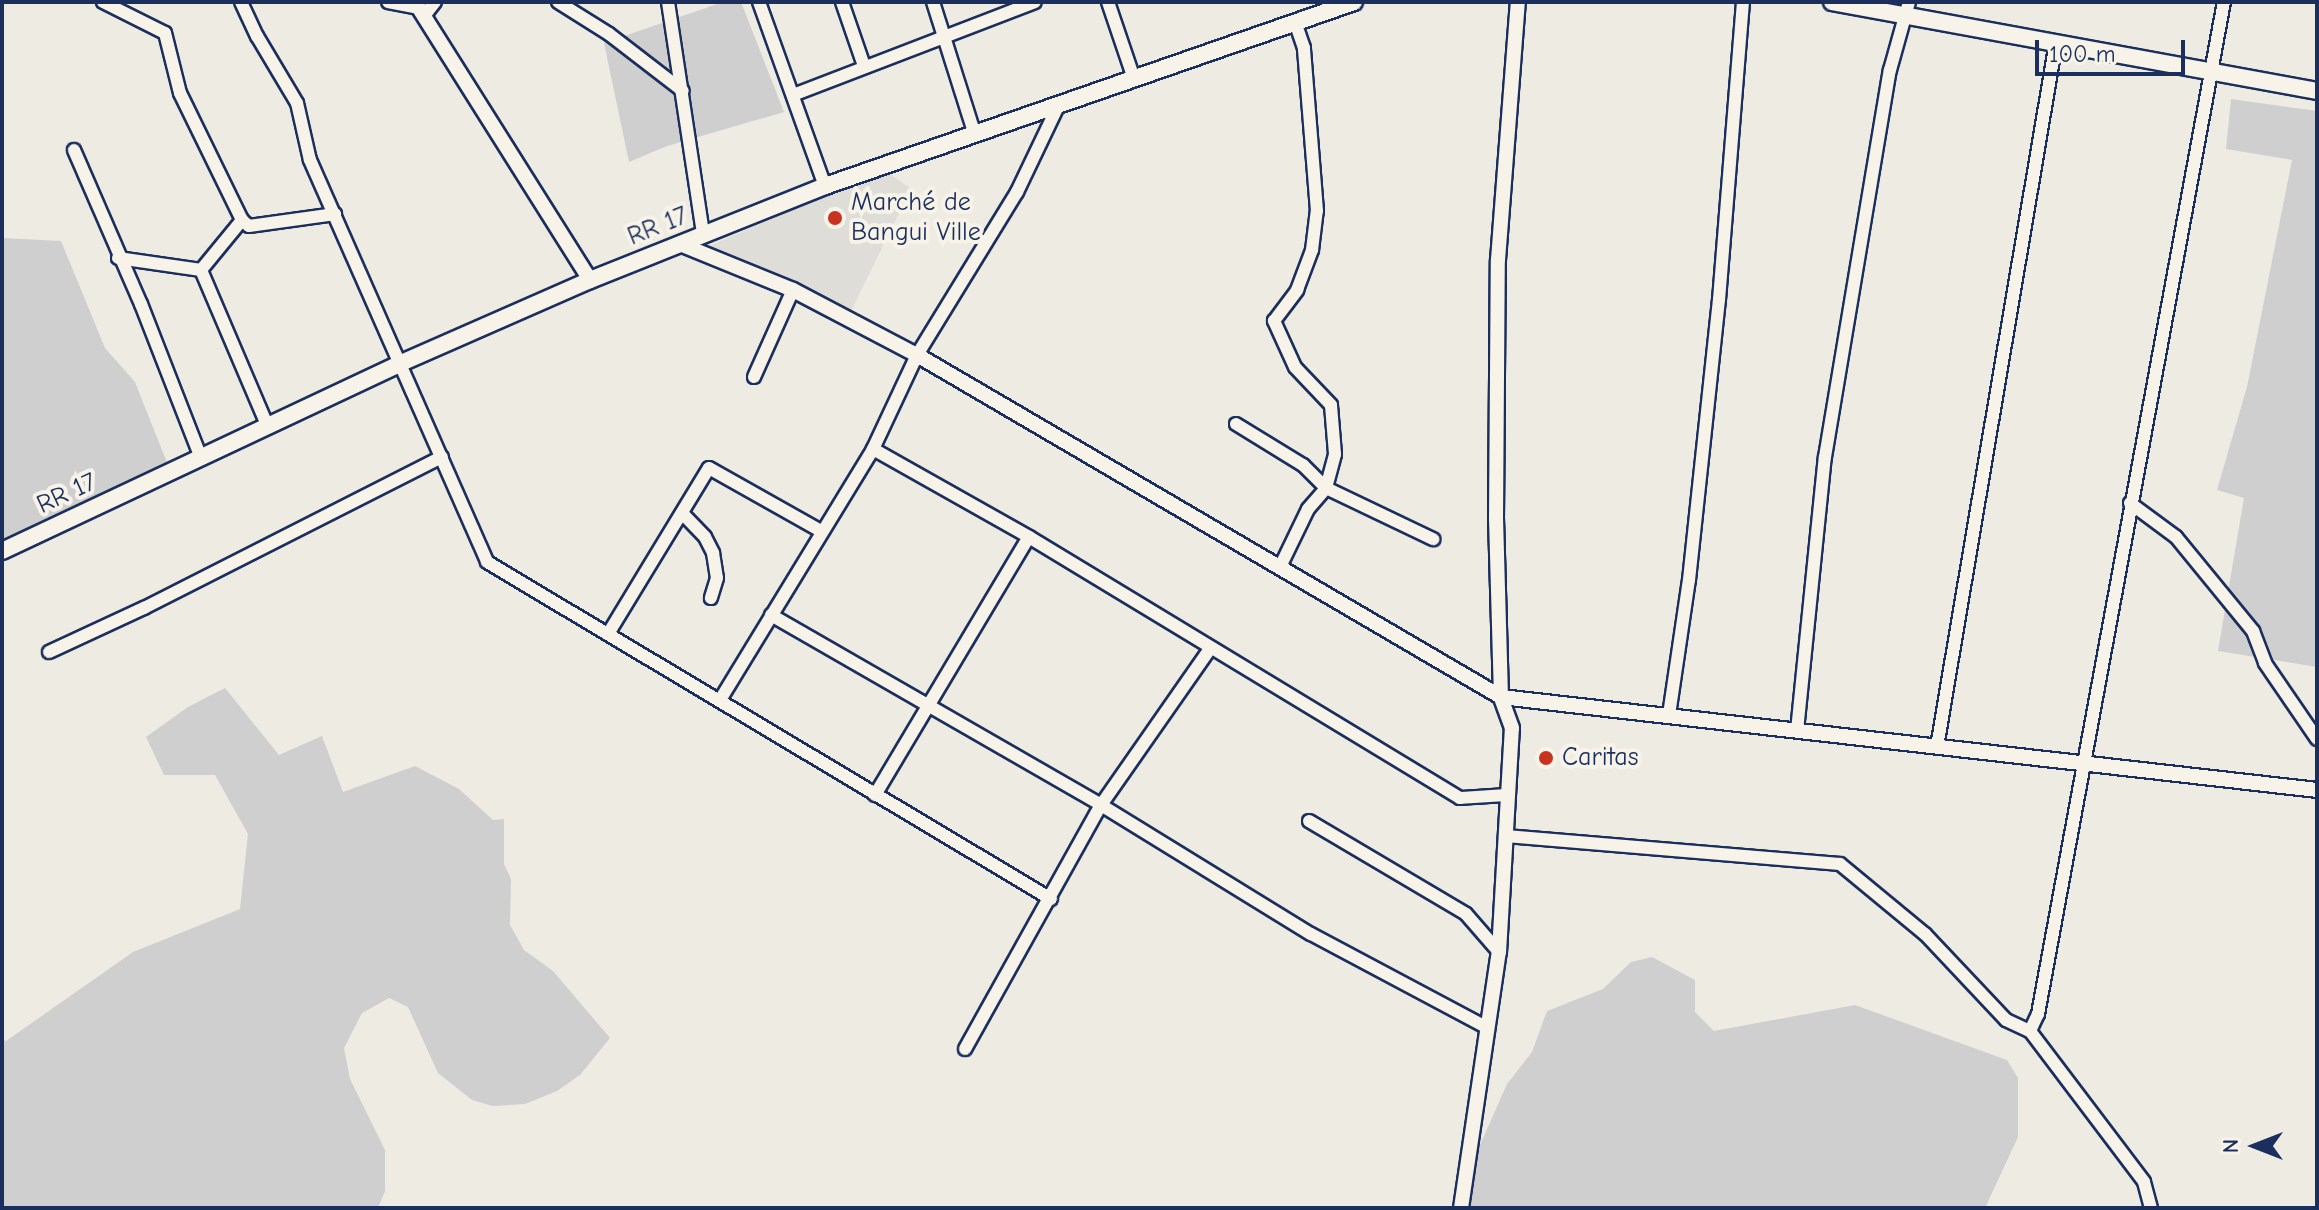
<!DOCTYPE html>
<meta charset="utf-8">
<style>
body{margin:0}
#map{position:relative;width:2319px;height:1210px;overflow:hidden;background:#eeebe2;font-family:"Comic Neue",sans-serif}
div>[style]{position:absolute}
.built>*{inset:0;background:#deddd8}
.green>*{inset:0;background:#cfcfcf}
.roads{filter:drop-shadow(2px 0 #1b2f5e) drop-shadow(-2px 0 #1b2f5e) drop-shadow(0 2px #1b2f5e) drop-shadow(0 -2px #1b2f5e)}
.minor>*{height:12px;margin:-6px;padding:0 6px;transform-origin:6px;border-radius:6px;background:#f7f3e8}
.tertiary>*{height:14px;margin:-7px;padding:0 7px;transform-origin:7px;border-radius:7px;background:#f7f3e8}
.secondary>*{height:16px;margin:-8px;padding:0 8px;transform-origin:8px;border-radius:8px;background:#f7f3e8}
.dots>*{width:22px;height:22px;translate:-50% -50%;box-sizing:border-box;border:4px solid #f7f3e8;border-radius:50%}
span{translate:-50% -50%;white-space:nowrap;text-align:center;line-height:1.15;-webkit-text-stroke:8px #f7f3e8;paint-order:stroke}
.poi-label{font-size:26px;color:#1b2f5e}
.left{translate:0 -50%;text-align:left}
.street-label{font-size:26px;color:#1b2f5e}
.frame{position:absolute;inset:0;border:4px solid #1b2f5e;pointer-events:none}
.north{position:absolute;left:2215px;top:1106px;width:80px;height:80px;-webkit-text-stroke:6px #f7f3e8;paint-order:stroke;rotate:270deg;font-size:22px;font-weight:700;line-height:32px;text-align:center;color:#1b2f5e}
.north::after{content:'';display:block;margin:auto;width:28px;height:36px;background:#1b2f5e;clip-path:polygon(50% 0,100% 100%,50% 72%,0 100%)}
.scale{position:absolute;left:2035px;top:40px;width:150px;height:36px;box-sizing:border-box;border:4px solid #1b2f5e;border-top:0;padding-left:10px;font-size:24px;line-height:28px;white-space:nowrap;color:#1b2f5e;-webkit-text-stroke:6px #f7f3e8;paint-order:stroke}
</style>
<div id="map">
<div class="built">
<div style="clip-path:polygon(889px 173px,911px 189px,849px 315px,709px 246px,862px 180px)"></div>
</div>
<div class="green">
<div style="clip-path:polygon(723px 2px,741px 2px,784px 112px,667px 146px,629px 162px,604px 43px)"></div>
<div style="clip-path:polygon(2231px 99px,2317px 111px,2317px 667px,2218px 651px,2244px 498px,2217px 490px,2247px 387px,2292px 160px,2226px 149px)"></div>
<div style="clip-path:polygon(2px 238px,61px 241px,105px 348px,135px 382px,170px 470px,2px 543px)"></div>
<div style="clip-path:polygon(225px 688px,279px 755px,322px 736px,343px 792px,415px 766px,459px 789px,493px 820px,504px 819px,504px 864px,511px 879px,510px 925px,524px 950px,553px 971px,610px 1038px,580px 1075px,557px 1091px,525px 1104px,493px 1106px,472px 1100px,438px 1073px,408px 1007px,389px 998px,362px 1013px,344px 1048px,350px 1079px,385px 1150px,385px 1191px,378px 1208px,2px 1208px,2px 1039px,6px 1041px,133px 952px,240px 909px,248px 834px,215px 775px,164px 775px,146px 737px,188px 707px)"></div>
<div style="clip-path:polygon(1652px 957px,1695px 980px,1695px 1012px,1714px 1031px,1855px 1005px,2007px 1060px,2018px 1078px,2018px 1137px,1985px 1208px,1469px 1208px,1473px 1161px,1507px 1084px,1532px 1052px,1547px 1011px,1603px 989px,1631px 962px)"></div>
</div>
<div class="roads">
<div class="minor">
<div style="left:103px;top:2px;width:69px;rotate:26.6deg"></div>
<div style="left:165px;top:33px;width:62px;rotate:76deg"></div>
<div style="left:180px;top:93px;width:141px;rotate:64deg"></div>
<div style="left:242px;top:220px;width:9px;rotate:41deg"></div>
<div style="left:249px;top:226px;width:87px;rotate:-7.9deg"></div>
<div style="left:241px;top:2px;width:38px;rotate:65deg"></div>
<div style="left:257px;top:36px;width:78px;rotate:59.2deg"></div>
<div style="left:297px;top:103px;width:58px;rotate:77.2deg"></div>
<div style="left:310px;top:160px;width:439px;rotate:66.2deg"></div>
<div style="left:487px;top:562px;width:657px;rotate:30.86deg"></div>
<div style="left:388px;top:2px;width:32px;rotate:11deg"></div>
<div style="left:558px;top:2px;width:60px;rotate:32.1deg"></div>
<div style="left:609px;top:34px;width:93px;rotate:37.6deg"></div>
<div style="left:668px;top:2px;width:235px;rotate:81.4deg"></div>
<div style="left:759px;top:2px;width:195px;rotate:70.3deg"></div>
<div style="left:842px;top:2px;width:68px;rotate:71deg"></div>
<div style="left:933px;top:2px;width:136px;rotate:72.5deg"></div>
<div style="left:1108px;top:2px;width:81px;rotate:71.3deg"></div>
<div style="left:424px;top:16px;width:18px;rotate:-52deg"></div>
<div style="left:793px;top:95px;width:259px;rotate:-21deg"></div>
<div style="left:74px;top:150px;width:168px;rotate:66.5deg"></div>
<div style="left:141px;top:304px;width:165px;rotate:68.7deg"></div>
<div style="left:118px;top:258px;width:84px;rotate:8.2deg"></div>
<div style="left:201px;top:270px;width:171px;rotate:66.9deg"></div>
<div style="left:201px;top:270px;width:65px;rotate:-50.6deg"></div>
<div style="left:754px;top:377px;width:95px;rotate:-65.9deg"></div>
<div style="left:1236px;top:424px;width:79px;rotate:31.5deg"></div>
<div style="left:1303px;top:465px;width:33px;rotate:45deg"></div>
<div style="left:1326px;top:488px;width:119px;rotate:25.5deg"></div>
<div style="left:873px;top:449px;width:179px;rotate:29.4deg"></div>
<div style="left:1029px;top:537px;width:504px;rotate:31.2deg"></div>
<div style="left:1460px;top:798px;width:48px;rotate:-3.6deg"></div>
<div style="left:2130px;top:503px;width:57px;rotate:36.5deg"></div>
<div style="left:2176px;top:537px;width:122px;rotate:50.7deg"></div>
<div style="left:2253px;top:631px;width:34px;rotate:69deg"></div>
<div style="left:2265px;top:663px;width:92px;rotate:55.6deg"></div>
<div style="left:682px;top:513px;width:33px;rotate:46deg"></div>
<div style="left:705px;top:537px;width:18px;rotate:63deg"></div>
<div style="left:713px;top:553px;width:25px;rotate:81deg"></div>
<div style="left:717px;top:578px;width:21px;rotate:107deg"></div>
<div style="left:1280px;top:567px;width:64px;rotate:-64.2deg"></div>
<div style="left:1308px;top:509px;width:28px;rotate:-49deg"></div>
<div style="left:1326px;top:488px;width:35px;rotate:-75deg"></div>
<div style="left:1335px;top:454px;width:49px;rotate:-94.7deg"></div>
<div style="left:1331px;top:405px;width:52px;rotate:-133.5deg"></div>
<div style="left:1295px;top:367px;width:51px;rotate:-114.5deg"></div>
<div style="left:1274px;top:321px;width:39px;rotate:-53deg"></div>
<div style="left:1297px;top:290px;width:43px;rotate:-69.4deg"></div>
<div style="left:1312px;top:250px;width:39px;rotate:-83deg"></div>
<div style="left:1317px;top:211px;width:164px;rotate:-94.6deg"></div>
<div style="left:1304px;top:48px;width:28px;rotate:-109deg"></div>
<div style="left:771px;top:615px;width:381px;rotate:29.9deg"></div>
<div style="left:1101px;top:805px;width:246px;rotate:31.6deg"></div>
<div style="left:1311px;top:934px;width:198px;rotate:28deg"></div>
<div style="left:608px;top:634px;width:194px;rotate:-58.7deg"></div>
<div style="left:709px;top:468px;width:129px;rotate:29.4deg"></div>
<div style="left:49px;top:652px;width:105px;rotate:-24.9deg"></div>
<div style="left:144px;top:608px;width:334px;rotate:-26.9deg"></div>
<div style="left:720px;top:700px;width:294px;rotate:-58.6deg"></div>
<div style="left:873px;top:449px;width:104px;rotate:-64.9deg"></div>
<div style="left:917px;top:355px;width:191px;rotate:-58.5deg"></div>
<div style="left:1017px;top:192px;width:95px;rotate:-64.5deg"></div>
<div style="left:1669px;top:715px;width:136px;rotate:-81.6deg"></div>
<div style="left:1689px;top:580px;width:282px;rotate:-83.9deg"></div>
<div style="left:1719px;top:300px;width:299px;rotate:-85.4deg"></div>
<div style="left:1797px;top:731px;width:275px;rotate:-84.2deg"></div>
<div style="left:1825px;top:457px;width:392px;rotate:-80.5deg"></div>
<div style="left:1890px;top:70px;width:71px;rotate:-74.4deg"></div>
<div style="left:1937px;top:747px;width:715px;rotate:-80.42deg"></div>
<div style="left:875px;top:795px;width:300px;rotate:-59.2deg"></div>
<div style="left:1309px;top:821px;width:182px;rotate:30.6deg"></div>
<div style="left:1466px;top:914px;width:50px;rotate:49deg"></div>
<div style="left:1506px;top:836px;width:335px;rotate:4.8deg"></div>
<div style="left:1840px;top:864px;width:110px;rotate:39.5deg"></div>
<div style="left:1925px;top:934px;width:118px;rotate:46.7deg"></div>
<div style="left:2006px;top:1020px;width:26px;rotate:25deg"></div>
<div style="left:2030px;top:1031px;width:189px;rotate:52.9deg"></div>
<div style="left:2144px;top:1182px;width:27px;rotate:75deg"></div>
<div style="left:2030px;top:1031px;width:19px;rotate:-65deg"></div>
<div style="left:2038px;top:1014px;width:1029px;rotate:-79.59deg"></div>
<div style="left:965px;top:1049px;width:279px;rotate:-60.9deg"></div>
<div style="left:1101px;top:805px;width:190px;rotate:-55.1deg"></div>
</div>
<div class="tertiary">
<div style="left:415px;top:2px;width:328px;rotate:57.8deg"></div>
<div style="left:680px;top:244px;width:122px;rotate:22.2deg"></div>
<div style="left:793px;top:290px;width:140px;rotate:27.7deg"></div>
<div style="left:917px;top:355px;width:677px;rotate:30.35deg"></div>
<div style="left:1501px;top:697px;width:821px;rotate:6.5deg"></div>
<div style="left:1461px;top:1208px;width:259px;rotate:-81.6deg"></div>
<div style="left:1499px;top:952px;width:224px;rotate:-86.7deg"></div>
<div style="left:1512px;top:728px;width:33px;rotate:-110deg"></div>
<div style="left:1501px;top:697px;width:178px;rotate:-91.6deg"></div>
<div style="left:1496px;top:519px;width:259px;rotate:-89.6deg"></div>
<div style="left:1498px;top:260px;width:259px;rotate:-85.6deg"></div>
</div>
<div class="secondary">
<div style="left:1832px;top:2px;width:493px;rotate:10.4deg"></div>
<div style="left:2px;top:551px;width:441px;rotate:-25.2deg"></div>
<div style="left:401px;top:363px;width:206px;rotate:-23.7deg"></div>
<div style="left:590px;top:280px;width:253px;rotate:-21.8deg"></div>
<div style="left:825px;top:186px;width:560px;rotate:-19.18deg"></div>
</div>
</div>
<div class="dots">
<div style="left:835px;top:218px;background:#c8321e"></div>
<div style="left:1546px;top:758px;background:#c8321e"></div>
</div>
<div class="poi-label">
<span class="left" style="left:851px;top:218px">Marché de<br>Bangui Ville</span>
<span class="left" style="left:1562px;top:758px">Caritas</span>
</div>
<div class="street-label">
<span style="left:658px;top:227px;rotate:-22deg">RR 17</span>
<span style="left:67px;top:494px;rotate:-25deg">RR 17</span>
</div>
<div class="frame"></div>
<div class="north">N</div>
<div class="scale">100 m</div>
</div>
